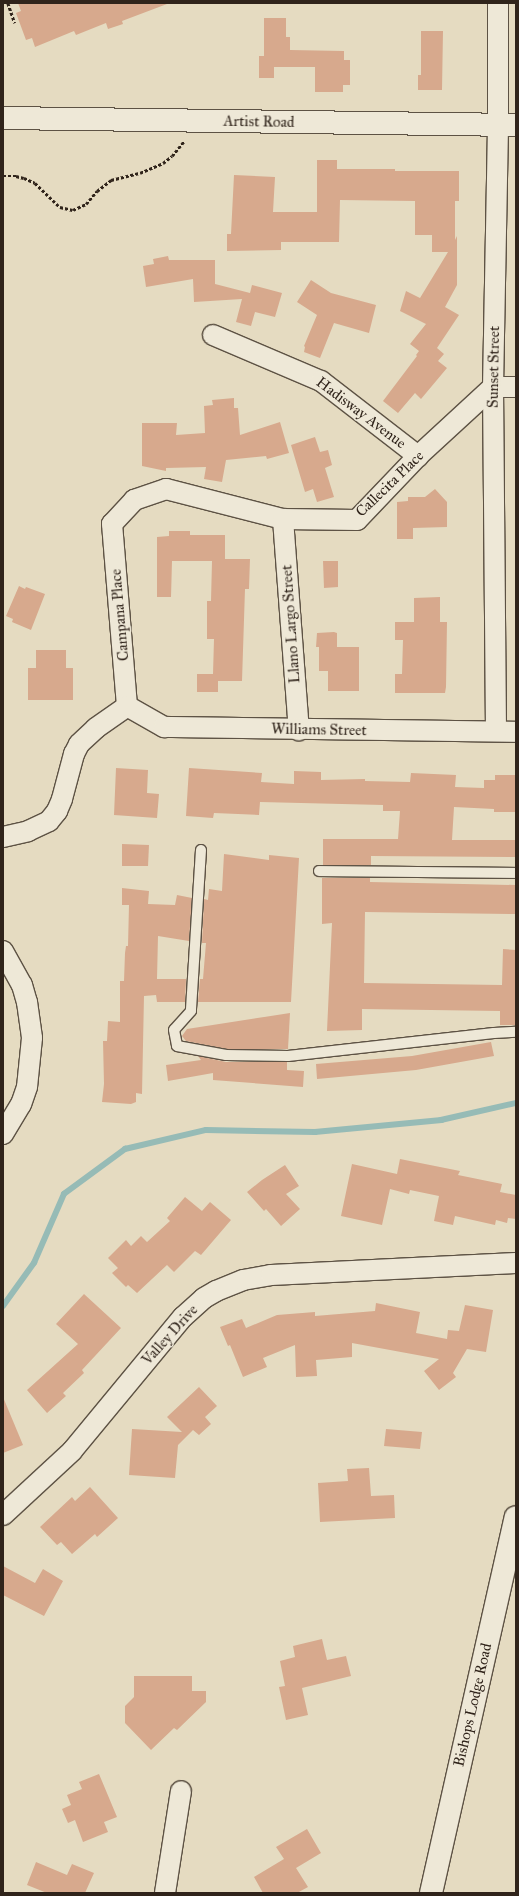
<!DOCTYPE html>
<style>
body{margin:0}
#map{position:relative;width:519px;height:1896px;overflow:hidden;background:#e5dbc1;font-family:"IM FELL Great Primer",serif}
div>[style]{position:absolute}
.stream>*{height:5.5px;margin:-2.75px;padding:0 2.75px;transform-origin:2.75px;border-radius:2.75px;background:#96bbb6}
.building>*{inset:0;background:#d7a98d}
.path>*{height:2.5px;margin-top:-1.25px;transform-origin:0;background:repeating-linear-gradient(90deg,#30241b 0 3px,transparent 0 5px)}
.roads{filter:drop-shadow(1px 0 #5d5244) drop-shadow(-1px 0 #5d5244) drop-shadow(0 1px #5d5244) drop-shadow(0 -1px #5d5244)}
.lane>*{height:10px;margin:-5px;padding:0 5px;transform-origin:5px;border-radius:5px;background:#eee8d7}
.street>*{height:20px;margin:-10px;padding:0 10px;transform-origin:10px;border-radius:10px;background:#eee8d7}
.secondary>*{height:22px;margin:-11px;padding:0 11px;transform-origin:11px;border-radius:11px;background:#eee8d7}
span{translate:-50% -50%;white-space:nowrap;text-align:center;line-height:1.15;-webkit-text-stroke:3px #eee8d7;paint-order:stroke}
.street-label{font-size:15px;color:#30241b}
.frame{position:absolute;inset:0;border:4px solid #30241b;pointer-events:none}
</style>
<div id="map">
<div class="stream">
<div style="left:3px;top:1306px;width:53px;rotate:-54.2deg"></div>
<div style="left:34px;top:1263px;width:75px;rotate:-66.5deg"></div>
<div style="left:64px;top:1194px;width:76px;rotate:-36.4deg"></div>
<div style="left:125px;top:1149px;width:83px;rotate:-13.2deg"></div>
<div style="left:206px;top:1130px;width:109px;rotate:1.1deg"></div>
<div style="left:315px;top:1132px;width:127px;rotate:-5.4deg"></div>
<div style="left:441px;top:1120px;width:77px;rotate:-12.8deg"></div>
</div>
<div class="building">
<div style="clip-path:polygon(18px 3px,166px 3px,167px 4px,122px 21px,123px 24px,108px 29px,106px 23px,76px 35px,74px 31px,35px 47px,32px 38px,26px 40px,16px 13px,21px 11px)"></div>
<div style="clip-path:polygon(264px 18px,286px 18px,286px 37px,290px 37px,290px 50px,344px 51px,344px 60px,350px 60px,350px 85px,343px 85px,343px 92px,315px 92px,315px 67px,274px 67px,274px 78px,259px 78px,259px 56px,264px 56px)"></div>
<div style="clip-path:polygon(421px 31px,443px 31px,442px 90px,418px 90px,418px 75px,421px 75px)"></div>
<div style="clip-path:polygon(317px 160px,337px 160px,337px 169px,395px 169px,395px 171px,459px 171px,459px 201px,455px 201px,455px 240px,457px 236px,457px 285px,445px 307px,459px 315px,437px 348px,444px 354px,438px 361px,447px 368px,421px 399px,415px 393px,398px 413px,383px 401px,417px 356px,416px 355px,419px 351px,410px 344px,426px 324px,400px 311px,406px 291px,420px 298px,448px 252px,432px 252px,432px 235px,415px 235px,415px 201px,340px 200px,339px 242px,281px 242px,281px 250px,227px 251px,227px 234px,231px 234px,234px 175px,275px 177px,273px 212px,317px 212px)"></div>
<div style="clip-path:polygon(168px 256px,169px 260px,215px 260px,215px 284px,250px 293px,252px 285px,282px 293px,275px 317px,255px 312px,251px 326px,236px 322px,242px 299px,194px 302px,193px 279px,146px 287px,143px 266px,154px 264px,153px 259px)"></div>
<div style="clip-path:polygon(311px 280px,331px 293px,376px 305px,369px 333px,334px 323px,320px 358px,304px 352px,305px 347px,304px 346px,317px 315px,297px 302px)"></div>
<div style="clip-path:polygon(234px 398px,234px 408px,238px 408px,240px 435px,280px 422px,289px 453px,267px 459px,266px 456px,226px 460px,222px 482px,204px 479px,206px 467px,166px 468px,166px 471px,142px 466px,142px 423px,177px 423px,176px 435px,205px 433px,204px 406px,213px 405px,212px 400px)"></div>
<div style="clip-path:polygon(315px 437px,320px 452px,328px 450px,332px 465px,325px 468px,334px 497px,317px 502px,313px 489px,305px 492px,291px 445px)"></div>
<div style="clip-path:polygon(435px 489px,447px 502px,447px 527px,413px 528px,413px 539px,397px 539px,397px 502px,408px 501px,408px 497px,425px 497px)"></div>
<div style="clip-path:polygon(169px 531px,190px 531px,190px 535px,225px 535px,225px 559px,250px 559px,249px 589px,245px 589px,242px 681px,218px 681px,218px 692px,197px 692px,197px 674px,213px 674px,214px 639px,207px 639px,207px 601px,211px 601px,212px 561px,172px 561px,171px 597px,157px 597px,157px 537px,169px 536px)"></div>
<div style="clip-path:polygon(323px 561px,338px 561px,338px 587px,324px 588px)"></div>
<div style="clip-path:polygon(19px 586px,25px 589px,26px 587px,45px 594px,31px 630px,12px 622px,13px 619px,6px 616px)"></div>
<div style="clip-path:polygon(440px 597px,440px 622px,447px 622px,446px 687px,445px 693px,395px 693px,395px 674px,402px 674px,403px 640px,395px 640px,395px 622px,414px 622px,414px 598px)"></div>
<div style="clip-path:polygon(334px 632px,337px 633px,337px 647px,359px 647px,359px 691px,328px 691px,328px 671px,319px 671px,319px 647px,316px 647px,317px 633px)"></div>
<div style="clip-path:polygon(36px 650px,66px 650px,66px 668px,73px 668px,73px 700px,28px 700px,28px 668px,36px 668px)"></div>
<div style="clip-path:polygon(116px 768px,148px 770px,147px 793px,159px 794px,157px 818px,114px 815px)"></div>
<div style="clip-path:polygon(189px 768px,262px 773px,261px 782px,294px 784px,294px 771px,321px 772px,321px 780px,365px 779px,365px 781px,410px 782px,411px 773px,456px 775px,455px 787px,484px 788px,484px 780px,495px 780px,495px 775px,516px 775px,516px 812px,494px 812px,494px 809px,454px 807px,452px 840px,516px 840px,516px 857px,371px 856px,371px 865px,323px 865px,323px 839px,398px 839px,400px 811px,383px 811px,383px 805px,260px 802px,259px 815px,214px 813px,213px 818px,186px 816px)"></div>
<div style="clip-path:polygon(122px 844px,149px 845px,148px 866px,122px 866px)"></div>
<div style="clip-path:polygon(224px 854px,269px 860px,269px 855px,299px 858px,291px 1002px,198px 1002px,200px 979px,203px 979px,206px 943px,202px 943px,204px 899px,208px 900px,209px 889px,222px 891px)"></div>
<div style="clip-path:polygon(322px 878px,370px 878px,370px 882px,516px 885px,516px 914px,365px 912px,364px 983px,502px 985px,503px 949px,516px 950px,516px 1025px,500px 1025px,500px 1011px,362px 1009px,362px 1030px,327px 1031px,332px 923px,322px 924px)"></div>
<div style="clip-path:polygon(122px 888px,149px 891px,148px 904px,175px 905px,177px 895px,192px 898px,189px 941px,158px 936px,157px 979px,186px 979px,185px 1002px,157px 1002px,156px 995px,144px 996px,142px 1094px,136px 1093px,136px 1102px,131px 1104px,102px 1102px,104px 1084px,103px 1041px,107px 1041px,108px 1021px,120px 1022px,120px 981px,124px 981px,125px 953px,126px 946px,128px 946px,129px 905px,122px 905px)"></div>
<div style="clip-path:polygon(290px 1013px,288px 1049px,227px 1049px,186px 1041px,182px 1036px,187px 1029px)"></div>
<div style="clip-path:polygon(491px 1042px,494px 1056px,416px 1070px,317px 1079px,316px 1064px,412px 1056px)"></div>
<div style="clip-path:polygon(198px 1056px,226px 1062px,287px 1062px,287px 1070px,304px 1071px,303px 1087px,213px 1080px,213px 1073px,168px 1081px,166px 1065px,201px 1060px)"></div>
<div style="clip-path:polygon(400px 1159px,460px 1171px,458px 1175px,502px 1184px,500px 1192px,516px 1195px,516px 1219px,508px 1218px,507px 1223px,496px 1220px,495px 1225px,455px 1216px,453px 1225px,434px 1221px,439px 1196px,410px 1190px,409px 1194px,390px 1189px,382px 1225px,341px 1216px,352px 1164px,397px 1174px)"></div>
<div style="clip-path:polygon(285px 1165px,299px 1186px,286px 1194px,300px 1209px,281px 1226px,266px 1209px,264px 1211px,247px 1192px,262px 1180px)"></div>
<div style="clip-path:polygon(185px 1197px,202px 1211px,210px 1202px,231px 1220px,201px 1255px,195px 1251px,174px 1272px,167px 1265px,137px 1293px,128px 1285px,126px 1287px,112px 1273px,118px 1268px,108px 1258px,126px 1240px,131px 1246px,141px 1236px,147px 1242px,170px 1221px,167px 1218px)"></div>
<div style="clip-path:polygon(84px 1294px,121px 1328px,82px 1370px,84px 1373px,63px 1393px,66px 1396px,47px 1413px,27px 1390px,78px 1344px,56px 1324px)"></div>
<div style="clip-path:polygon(376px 1303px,420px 1312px,416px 1333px,447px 1339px,448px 1330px,459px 1331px,465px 1305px,493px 1310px,486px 1352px,467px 1349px,453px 1373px,456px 1377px,439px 1390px,424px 1371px,439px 1359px,352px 1343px,352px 1357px,316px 1360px,317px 1376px,296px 1377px,295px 1345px,263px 1358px,267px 1367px,243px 1377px,230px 1345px,228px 1346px,220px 1327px,242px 1319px,246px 1328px,277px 1315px,315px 1312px,315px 1316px,375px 1311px)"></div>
<div style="clip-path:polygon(199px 1387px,217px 1406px,205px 1417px,211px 1424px,199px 1435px,193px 1430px,178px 1445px,175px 1478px,129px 1475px,132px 1429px,182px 1432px,167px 1417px)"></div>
<div style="clip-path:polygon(3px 1397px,23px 1445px,3px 1453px)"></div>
<div style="clip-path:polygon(386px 1429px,422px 1432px,420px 1449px,384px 1446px)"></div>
<div style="clip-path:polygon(369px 1468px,371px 1496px,394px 1495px,395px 1518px,320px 1522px,318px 1483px,348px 1481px,347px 1469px)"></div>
<div style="clip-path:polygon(90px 1487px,118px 1518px,97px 1537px,95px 1534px,72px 1554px,61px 1542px,57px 1545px,40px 1527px,72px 1497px,75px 1501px)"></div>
<div style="clip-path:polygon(3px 1566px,35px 1583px,43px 1569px,63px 1581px,44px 1616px,3px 1595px)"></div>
<div style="clip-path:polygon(322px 1639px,327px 1660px,346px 1656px,351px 1676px,302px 1688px,308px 1715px,286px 1720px,279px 1687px,285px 1686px,280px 1661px,295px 1657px,293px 1646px)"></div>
<div style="clip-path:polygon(134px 1676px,192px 1676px,192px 1691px,206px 1691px,206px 1702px,177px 1730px,174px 1728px,151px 1750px,125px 1723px,125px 1706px,134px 1697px)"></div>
<div style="clip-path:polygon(99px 1774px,117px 1817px,104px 1822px,108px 1832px,83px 1842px,75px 1820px,68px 1823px,62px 1809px,71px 1805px,67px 1795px,82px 1789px,79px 1782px)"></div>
<div style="clip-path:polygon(307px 1829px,321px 1853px,296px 1868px,308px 1887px,297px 1893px,263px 1893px,254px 1877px,284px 1859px,276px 1847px)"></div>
<div style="clip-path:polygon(36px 1862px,67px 1875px,72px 1864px,94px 1873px,85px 1893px,47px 1893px,27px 1885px)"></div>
</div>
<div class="path">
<div style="left:8px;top:3px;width:21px;rotate:71deg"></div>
<div style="left:3px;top:176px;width:13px"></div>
<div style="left:16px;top:176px;width:8px;rotate:14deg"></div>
<div style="left:24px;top:178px;width:12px;rotate:24deg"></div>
<div style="left:35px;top:183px;width:35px;rotate:44deg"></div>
<div style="left:60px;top:207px;width:13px;rotate:13deg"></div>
<div style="left:73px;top:210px;width:14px;rotate:-25deg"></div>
<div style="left:86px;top:204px;width:17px;rotate:-50deg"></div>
<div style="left:97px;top:191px;width:18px;rotate:-38deg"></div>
<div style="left:111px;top:180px;width:30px;rotate:-14deg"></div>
<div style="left:140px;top:173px;width:25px;rotate:-23deg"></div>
<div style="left:163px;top:163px;width:11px;rotate:-38deg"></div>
<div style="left:172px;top:156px;width:19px;rotate:-51deg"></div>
</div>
<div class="roads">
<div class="lane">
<div style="left:201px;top:850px;width:161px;rotate:93.6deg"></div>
<div style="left:191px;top:1011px;width:25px;rotate:132deg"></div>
<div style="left:174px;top:1030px;width:16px;rotate:79deg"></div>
<div style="left:177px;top:1046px;width:50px;rotate:10.4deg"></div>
<div style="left:226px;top:1055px;width:62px;rotate:0.9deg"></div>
<div style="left:288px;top:1056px;width:207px;rotate:-6.4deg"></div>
<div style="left:494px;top:1033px;width:22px;rotate:-3deg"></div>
<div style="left:319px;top:871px;width:197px;rotate:0.6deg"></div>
</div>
<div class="street">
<div style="left:213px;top:335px;width:117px;rotate:23.1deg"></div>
<div style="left:321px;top:381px;width:123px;rotate:37.7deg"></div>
<div style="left:283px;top:519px;width:212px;rotate:85.7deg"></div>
<div style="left:127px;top:706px;width:183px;rotate:-94.7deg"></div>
<div style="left:112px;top:524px;width:33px;rotate:-47deg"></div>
<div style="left:134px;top:500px;width:34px;rotate:-19deg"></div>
<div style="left:166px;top:489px;width:121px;rotate:14.4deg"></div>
<div style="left:283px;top:519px;width:74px;rotate:0.8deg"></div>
<div style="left:357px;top:520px;width:88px;rotate:-46.4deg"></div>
<div style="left:418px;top:456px;width:102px;rotate:-42.6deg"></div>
<div style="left:493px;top:387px;width:23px"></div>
<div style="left:127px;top:706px;width:43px;rotate:29.6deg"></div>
<div style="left:164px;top:727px;width:352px;rotate:0.8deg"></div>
<div style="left:496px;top:731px;width:344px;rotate:-90.5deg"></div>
<div style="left:493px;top:387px;width:262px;rotate:-88.9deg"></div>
<div style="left:498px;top:125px;width:122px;rotate:-90deg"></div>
<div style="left:3px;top:837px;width:26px;rotate:-13deg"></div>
<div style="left:28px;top:831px;width:23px;rotate:-25deg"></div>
<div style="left:49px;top:821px;width:13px;rotate:-51deg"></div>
<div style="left:57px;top:811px;width:13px;rotate:-67deg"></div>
<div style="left:62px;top:799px;width:47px;rotate:-75.1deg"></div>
<div style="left:74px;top:754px;width:11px;rotate:-63deg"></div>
<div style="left:79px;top:744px;width:23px;rotate:-43deg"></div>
<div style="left:96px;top:728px;width:38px;rotate:-35deg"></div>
<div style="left:3px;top:951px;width:39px;rotate:61deg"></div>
<div style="left:22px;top:985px;width:18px;rotate:74deg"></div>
<div style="left:27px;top:1002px;width:36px;rotate:82deg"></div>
<div style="left:32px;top:1038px;width:49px;rotate:95.8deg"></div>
<div style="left:27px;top:1087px;width:18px;rotate:109deg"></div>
<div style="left:21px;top:1104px;width:35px;rotate:121deg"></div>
<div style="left:3px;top:1515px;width:94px;rotate:-42.8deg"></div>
<div style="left:72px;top:1451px;width:174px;rotate:-50.4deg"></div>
<div style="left:183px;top:1317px;width:28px;rotate:-42deg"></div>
<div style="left:204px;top:1298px;width:14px;rotate:-30deg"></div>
<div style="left:216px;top:1291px;width:29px;rotate:-22deg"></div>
<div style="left:243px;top:1280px;width:28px;rotate:-10deg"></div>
<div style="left:271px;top:1275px;width:245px;rotate:-2.8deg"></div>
<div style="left:165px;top:1893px;width:103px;rotate:-81.1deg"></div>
</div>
<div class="secondary">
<div style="left:3px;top:118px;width:513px;rotate:0.78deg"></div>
<div style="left:431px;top:1893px;width:385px;rotate:-77.3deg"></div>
</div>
</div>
<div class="street-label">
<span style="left:259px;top:122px;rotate:1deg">Artist Road</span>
<span style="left:494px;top:367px;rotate:-89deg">Sunset Street</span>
<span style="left:361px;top:413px;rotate:37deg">Hadisway Avenue</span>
<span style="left:390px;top:484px;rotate:-44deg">Callecita Place</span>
<span style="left:120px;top:615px;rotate:-95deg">Campana Place</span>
<span style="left:291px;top:624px;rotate:-94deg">Llano Largo Street</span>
<span style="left:319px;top:730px;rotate:1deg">Williams Street</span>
<span style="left:170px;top:1335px;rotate:-48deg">Valley Drive</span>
<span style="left:473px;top:1705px;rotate:-77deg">Bishops Lodge Road</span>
</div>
<div class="frame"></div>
</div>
